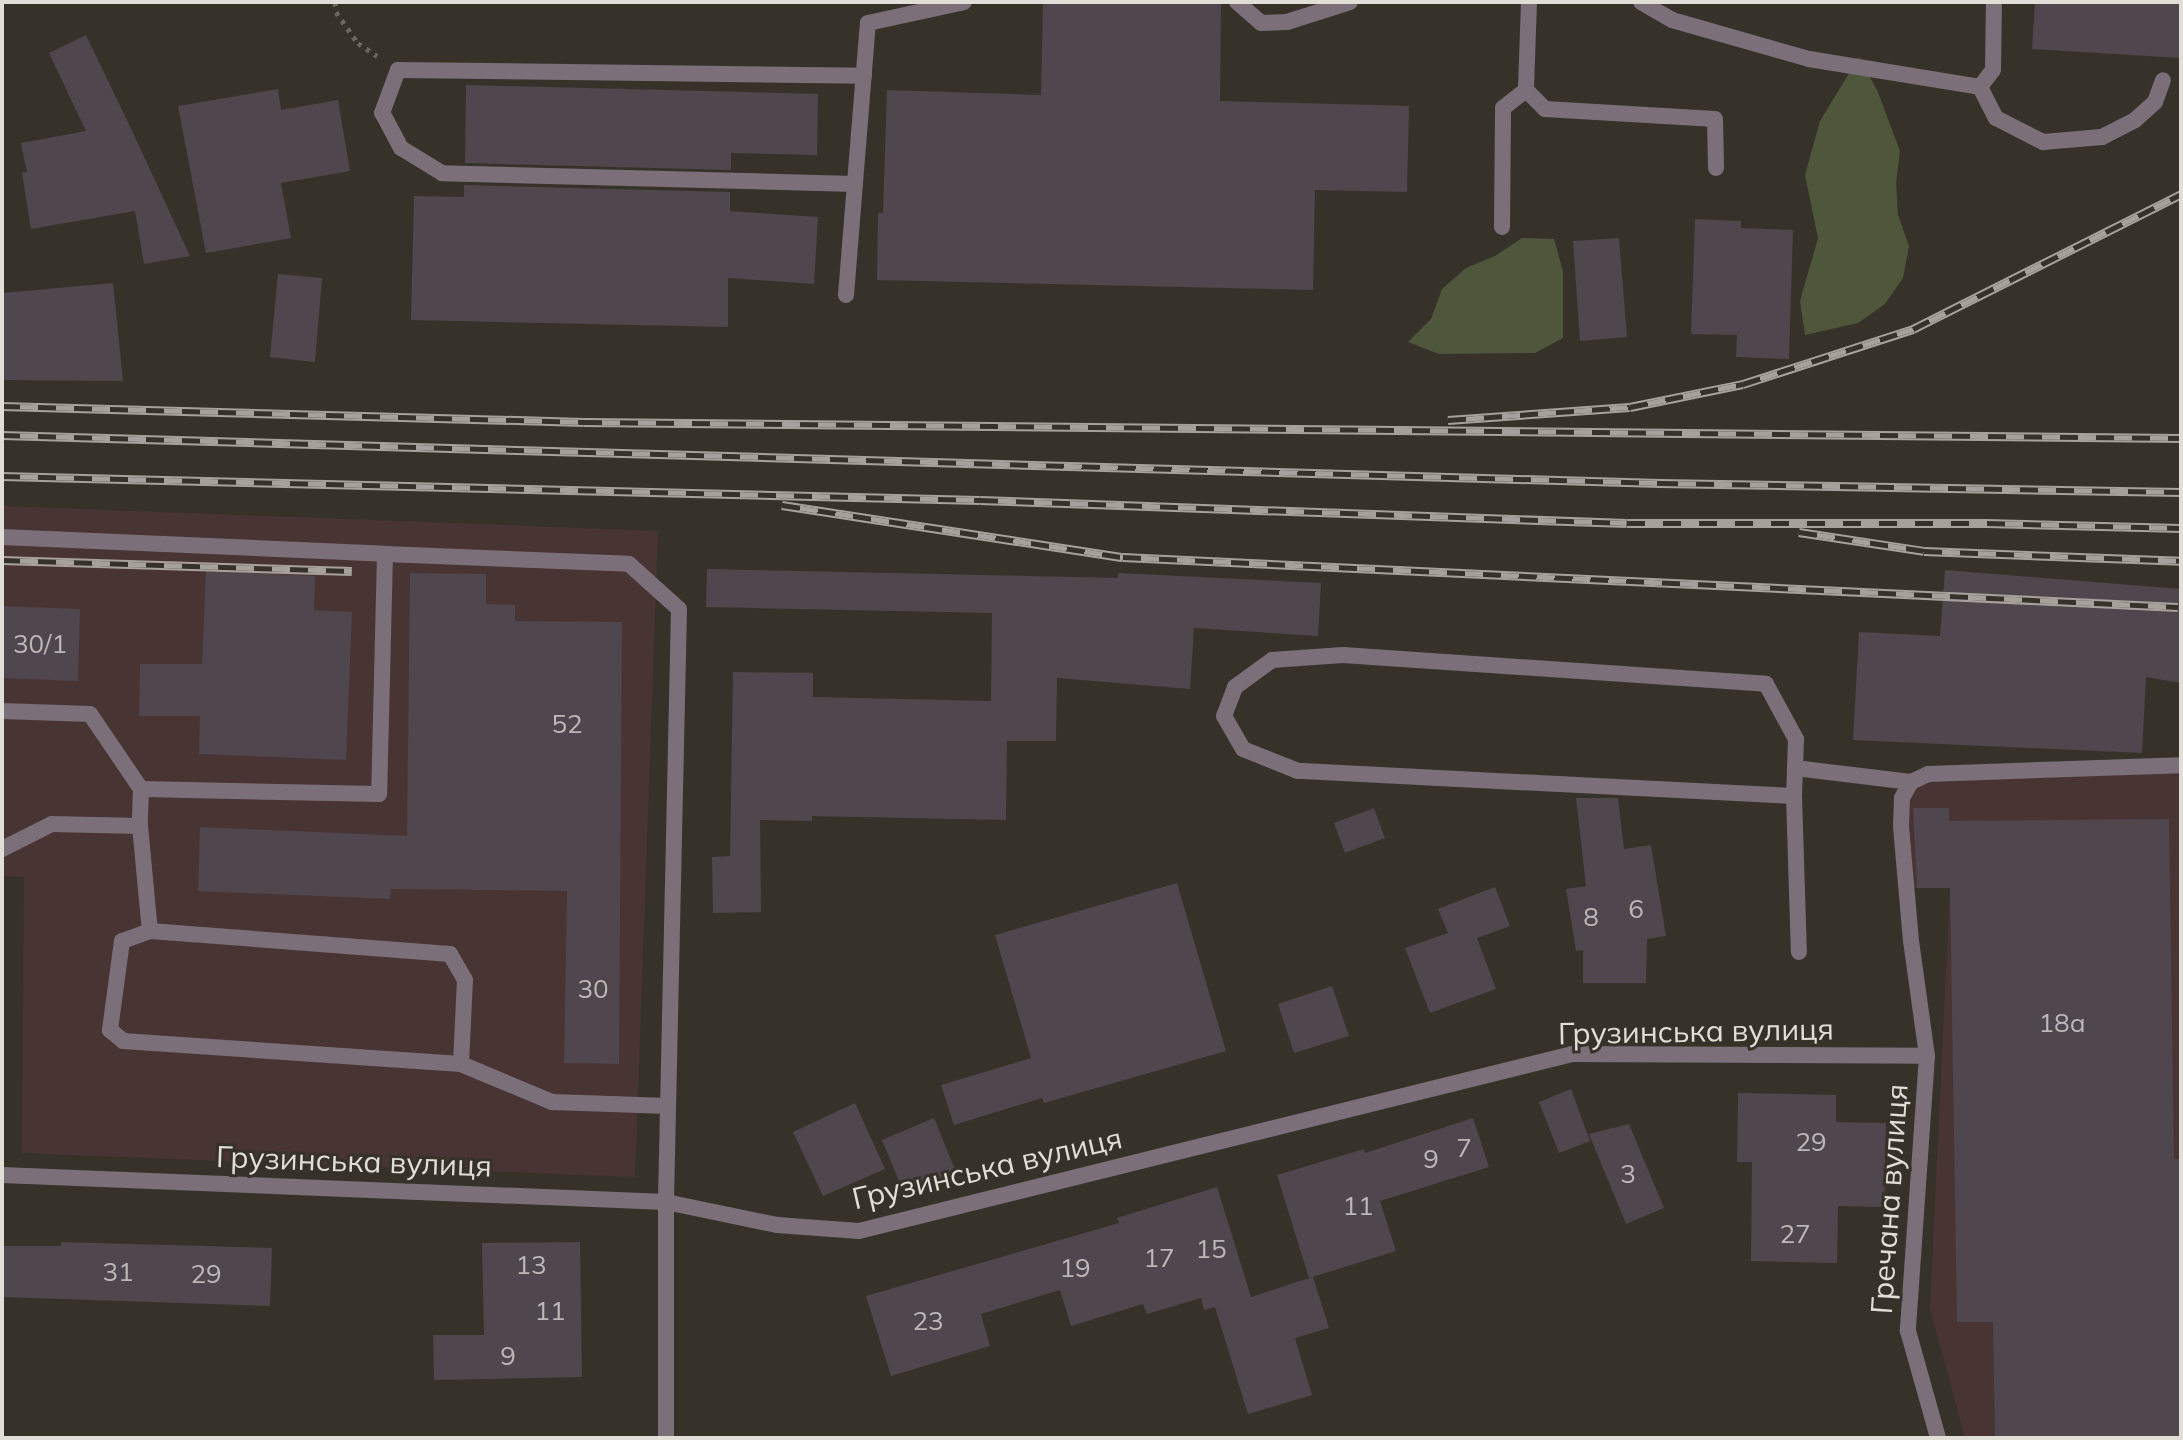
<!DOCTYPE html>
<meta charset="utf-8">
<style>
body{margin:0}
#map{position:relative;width:2183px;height:1440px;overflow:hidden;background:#373229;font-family:Mulish,sans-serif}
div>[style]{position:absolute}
.industrial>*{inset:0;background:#493434}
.green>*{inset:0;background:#4e573b}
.building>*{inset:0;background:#4f464e}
.path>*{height:5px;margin-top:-2.5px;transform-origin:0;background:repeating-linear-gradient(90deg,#6b665e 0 4px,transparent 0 10px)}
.service>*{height:16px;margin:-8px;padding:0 8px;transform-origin:8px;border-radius:8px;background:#7b6f79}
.minor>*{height:16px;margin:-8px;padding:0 8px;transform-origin:8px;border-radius:8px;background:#7b6f79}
.rail>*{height:9px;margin-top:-4.5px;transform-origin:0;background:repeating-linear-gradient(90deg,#373229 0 18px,#a6a29b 0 36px);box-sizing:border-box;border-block:2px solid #a6a29b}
span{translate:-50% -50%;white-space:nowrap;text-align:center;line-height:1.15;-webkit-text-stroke:6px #373229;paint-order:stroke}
.number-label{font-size:26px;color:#bcb8b6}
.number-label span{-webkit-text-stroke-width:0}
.street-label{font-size:30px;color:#e1ded8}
.frame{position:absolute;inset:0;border:4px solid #e1ded8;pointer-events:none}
</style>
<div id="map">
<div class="industrial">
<div style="clip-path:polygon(2px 506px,658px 531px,635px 1177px,22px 1153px,24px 877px,2px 876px)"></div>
<div style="clip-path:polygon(2181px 769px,2181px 1438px,1965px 1438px,1930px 1308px,1950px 888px,1907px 888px,1908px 777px)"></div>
</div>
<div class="green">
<div style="clip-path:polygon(1859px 57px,1877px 90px,1900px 151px,1896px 183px,1898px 215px,1909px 246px,1903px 278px,1885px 304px,1858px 323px,1805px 335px,1800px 301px,1818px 238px,1805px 175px,1820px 121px)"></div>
<div style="clip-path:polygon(1522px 238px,1554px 239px,1563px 271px,1563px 338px,1535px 353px,1439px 354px,1408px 342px,1431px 319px,1442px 289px,1466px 268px,1495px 256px)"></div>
</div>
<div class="building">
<div style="clip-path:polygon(1043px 2px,1221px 4px,1220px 101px,1409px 106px,1407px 192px,1315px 190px,1313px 290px,877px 280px,878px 213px,883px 213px,887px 90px,1041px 95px)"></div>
<div style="clip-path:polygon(2035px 2px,2181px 2px,2181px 58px,2032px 49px)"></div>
<div style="clip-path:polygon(86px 35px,134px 135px,190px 256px,144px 264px,135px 211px,31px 229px,22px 173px,27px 172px,21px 143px,86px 131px,49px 53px)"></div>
<div style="clip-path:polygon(466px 85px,818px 94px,817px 155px,731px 153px,731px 170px,465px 163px)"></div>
<div style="clip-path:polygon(278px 89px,281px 110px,338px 100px,350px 171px,281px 183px,291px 238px,206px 253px,178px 106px)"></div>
<div style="clip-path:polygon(464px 185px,730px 192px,730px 211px,818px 217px,814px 284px,728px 278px,728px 327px,411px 320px,414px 196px,464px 197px)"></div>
<div style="clip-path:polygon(1695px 219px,1741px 221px,1741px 228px,1793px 230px,1789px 359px,1736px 357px,1737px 335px,1691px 334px)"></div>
<div style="clip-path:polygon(1619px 238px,1627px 337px,1580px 341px,1573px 241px)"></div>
<div style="clip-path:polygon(278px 274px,322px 278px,315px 362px,270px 357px)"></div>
<div style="clip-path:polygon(113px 283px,123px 381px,2px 380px,2px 293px)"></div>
<div style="clip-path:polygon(707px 569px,1118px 578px,1118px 573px,1321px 583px,1318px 636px,1194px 628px,1190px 689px,1057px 678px,1056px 741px,1007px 741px,1006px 820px,812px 816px,812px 821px,760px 820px,761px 912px,713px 913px,712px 857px,730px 856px,733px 672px,813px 673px,813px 697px,991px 701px,992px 613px,706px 607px)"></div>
<div style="clip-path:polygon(1945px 570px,2181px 589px,2181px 683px,2146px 677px,2142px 753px,1853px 740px,1859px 632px,1940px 636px)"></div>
<div style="clip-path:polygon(206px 571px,315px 576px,314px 610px,352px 612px,346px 760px,199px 754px,200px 716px,139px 716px,140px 664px,202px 664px)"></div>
<div style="clip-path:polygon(410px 573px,486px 574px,486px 604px,515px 605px,515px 621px,622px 622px,619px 1064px,564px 1063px,567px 891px,391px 889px,390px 899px,198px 891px,200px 827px,407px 836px)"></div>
<div style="clip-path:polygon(2px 606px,80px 609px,78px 681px,2px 678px)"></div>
<div style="clip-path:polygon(1576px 798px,1618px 798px,1624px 849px,1651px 845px,1666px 936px,1647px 939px,1646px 983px,1583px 983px,1583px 950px,1576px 951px,1566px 889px,1586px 886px)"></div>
<div style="clip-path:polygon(1374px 808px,1385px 838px,1345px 853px,1334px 823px)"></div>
<div style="clip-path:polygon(1913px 808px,1949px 808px,1949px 821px,2169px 819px,2174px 1159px,2181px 1159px,2181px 1438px,1995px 1438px,1993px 1322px,1957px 1322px,1950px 888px,1917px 888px)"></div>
<div style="clip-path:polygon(1177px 883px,1226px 1051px,1044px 1103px,1042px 1098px,954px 1125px,941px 1085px,1031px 1058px,995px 935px)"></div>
<div style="clip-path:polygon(1495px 887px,1510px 926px,1477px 938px,1496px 989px,1430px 1013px,1405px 948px,1448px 933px,1438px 909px)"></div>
<div style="clip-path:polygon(1332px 986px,1349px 1036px,1294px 1053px,1278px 1004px)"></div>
<div style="clip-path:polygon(1571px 1089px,1590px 1141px,1559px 1153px,1539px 1102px)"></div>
<div style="clip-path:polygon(1738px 1093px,1836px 1095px,1836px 1122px,1886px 1123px,1884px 1207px,1838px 1206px,1837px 1263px,1751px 1261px,1752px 1162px,1737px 1162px)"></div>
<div style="clip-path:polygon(855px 1103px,885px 1169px,823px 1196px,793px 1132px)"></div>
<div style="clip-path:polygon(934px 1118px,956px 1172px,904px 1193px,882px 1140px)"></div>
<div style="clip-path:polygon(1473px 1118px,1489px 1167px,1380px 1201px,1396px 1251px,1309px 1278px,1277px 1175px,1364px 1149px,1365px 1153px)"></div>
<div style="clip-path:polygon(1629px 1124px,1664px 1208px,1626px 1224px,1589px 1134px)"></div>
<div style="clip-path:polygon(1217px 1187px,1251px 1297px,1313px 1277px,1329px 1328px,1295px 1338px,1312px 1395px,1248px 1414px,1215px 1307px,1204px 1310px,1201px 1298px,1147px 1314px,1143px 1304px,1071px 1326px,1060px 1290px,981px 1314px,990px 1346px,891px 1376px,866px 1296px,1119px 1223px,1117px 1218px)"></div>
<div style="clip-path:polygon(61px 1242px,272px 1248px,270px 1306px,2px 1297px,2px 1246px,61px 1246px)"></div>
<div style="clip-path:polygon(580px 1242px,582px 1377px,434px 1380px,433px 1335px,484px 1335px,482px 1243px)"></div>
</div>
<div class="path">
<div style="left:335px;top:2px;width:10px;rotate:84deg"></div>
<div style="left:336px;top:12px;width:38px;rotate:55deg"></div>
<div style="left:358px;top:43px;width:23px;rotate:34deg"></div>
</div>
<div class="service">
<div style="left:1237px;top:2px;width:32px;rotate:41deg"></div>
<div style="left:1261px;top:23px;width:26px;rotate:-2deg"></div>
<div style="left:1287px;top:22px;width:66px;rotate:-17.6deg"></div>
<div style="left:1529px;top:2px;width:88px;rotate:92deg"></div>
<div style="left:1526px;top:90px;width:27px;rotate:45deg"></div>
<div style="left:1545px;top:109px;width:170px;rotate:3.4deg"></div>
<div style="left:1715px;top:119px;width:49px;rotate:88.8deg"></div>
<div style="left:1641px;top:2px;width:36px;rotate:30deg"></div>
<div style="left:1672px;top:20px;width:142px;rotate:15.9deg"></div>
<div style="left:1809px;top:59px;width:173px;rotate:9.3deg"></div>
<div style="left:1980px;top:87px;width:21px;rotate:-53deg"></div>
<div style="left:1993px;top:70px;width:68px;rotate:-89.2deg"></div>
<div style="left:1980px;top:87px;width:35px;rotate:63deg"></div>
<div style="left:1996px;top:118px;width:53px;rotate:27.1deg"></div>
<div style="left:2043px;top:142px;width:59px;rotate:-4.8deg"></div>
<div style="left:2102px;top:137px;width:37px;rotate:-27deg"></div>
<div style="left:2135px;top:120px;width:27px;rotate:-42deg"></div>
<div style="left:2155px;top:102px;width:23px;rotate:-70deg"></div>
<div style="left:855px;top:184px;width:413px;rotate:-178.5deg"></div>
<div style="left:442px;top:173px;width:48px;rotate:-148.6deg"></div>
<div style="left:401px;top:148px;width:40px;rotate:-118deg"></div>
<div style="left:382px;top:113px;width:46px;rotate:-69.6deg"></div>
<div style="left:398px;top:70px;width:466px;rotate:0.7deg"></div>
<div style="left:1502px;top:227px;width:119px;rotate:-89.5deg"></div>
<div style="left:1503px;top:108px;width:29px;rotate:-38deg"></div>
<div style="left:846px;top:295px;width:273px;rotate:-85.4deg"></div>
<div style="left:868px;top:23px;width:98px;rotate:-12.3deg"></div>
<div style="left:2px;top:537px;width:383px;rotate:2.5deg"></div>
<div style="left:385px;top:554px;width:240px;rotate:91.4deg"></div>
<div style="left:379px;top:794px;width:238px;rotate:-178.8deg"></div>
<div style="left:141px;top:789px;width:37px;rotate:92deg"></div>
<div style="left:140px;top:826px;width:105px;rotate:84.6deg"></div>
<div style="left:385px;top:554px;width:244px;rotate:2.3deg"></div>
<div style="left:629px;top:564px;width:67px;rotate:42deg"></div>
<div style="left:679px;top:609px;width:593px;rotate:91.26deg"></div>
<div style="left:2px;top:711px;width:88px;rotate:2deg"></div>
<div style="left:90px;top:714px;width:91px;rotate:55.8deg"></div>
<div style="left:1795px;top:768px;width:117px;rotate:6.9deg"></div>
<div style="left:1794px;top:796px;width:497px;rotate:-177.1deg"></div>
<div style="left:1298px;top:771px;width:59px;rotate:-158.2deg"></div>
<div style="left:1243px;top:749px;width:38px;rotate:-120deg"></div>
<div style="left:1224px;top:716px;width:31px;rotate:-69deg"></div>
<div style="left:1235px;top:687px;width:46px;rotate:-36.1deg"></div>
<div style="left:1272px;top:660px;width:71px;rotate:-4deg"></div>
<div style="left:1343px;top:655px;width:424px;rotate:3.9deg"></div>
<div style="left:1766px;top:684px;width:63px;rotate:61.4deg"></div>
<div style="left:1796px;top:739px;width:57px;rotate:92deg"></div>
<div style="left:1794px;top:796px;width:156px;rotate:88.2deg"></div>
<div style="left:2px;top:849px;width:56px;rotate:-26.6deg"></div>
<div style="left:52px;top:824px;width:88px;rotate:1.3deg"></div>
<div style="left:1927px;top:1056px;width:116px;rotate:-97.9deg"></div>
<div style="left:1911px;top:941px;width:115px;rotate:-95deg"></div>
<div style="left:1901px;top:826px;width:28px;rotate:-88deg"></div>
<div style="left:1902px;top:798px;width:18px;rotate:-61deg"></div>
<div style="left:1911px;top:782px;width:19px;rotate:-25deg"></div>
<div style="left:1928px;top:774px;width:253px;rotate:-2deg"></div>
<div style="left:461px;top:1064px;width:84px;rotate:-87.3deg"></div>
<div style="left:465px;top:980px;width:30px;rotate:-120deg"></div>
<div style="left:450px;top:954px;width:301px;rotate:-175.6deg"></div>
<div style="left:150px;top:931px;width:30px;rotate:160deg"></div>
<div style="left:122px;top:941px;width:90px;rotate:97.7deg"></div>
<div style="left:110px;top:1030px;width:17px;rotate:40deg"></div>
<div style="left:123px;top:1041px;width:339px;rotate:3.9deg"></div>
<div style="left:461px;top:1064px;width:99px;rotate:22.7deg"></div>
<div style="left:552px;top:1102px;width:116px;rotate:2deg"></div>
</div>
<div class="minor">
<div style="left:2px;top:1175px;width:665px;rotate:2.33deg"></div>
<div style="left:666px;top:1202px;width:113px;rotate:11.7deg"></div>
<div style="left:777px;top:1225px;width:82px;rotate:4.2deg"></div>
<div style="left:859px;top:1231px;width:735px;rotate:-13.94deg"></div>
<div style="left:1572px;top:1054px;width:355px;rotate:0.3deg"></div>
<div style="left:1927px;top:1056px;width:276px;rotate:94deg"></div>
<div style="left:1908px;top:1331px;width:111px;rotate:74.3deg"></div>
<div style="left:666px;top:1202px;width:236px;rotate:90deg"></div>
</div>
<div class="rail">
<div style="left:2px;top:406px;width:582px;rotate:1.57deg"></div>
<div style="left:584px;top:422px;width:1597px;rotate:0.57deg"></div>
<div style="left:1448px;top:420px;width:182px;rotate:-4.1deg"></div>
<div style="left:1630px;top:407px;width:115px;rotate:-11.5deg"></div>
<div style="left:1743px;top:384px;width:179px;rotate:-17.9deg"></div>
<div style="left:1913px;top:329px;width:300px;rotate:-26.7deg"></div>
<div style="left:2px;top:435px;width:1659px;rotate:1.66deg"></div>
<div style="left:1660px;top:483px;width:521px;rotate:0.99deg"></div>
<div style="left:2px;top:476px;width:978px;rotate:1.41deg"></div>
<div style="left:980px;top:500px;width:647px;rotate:2.04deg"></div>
<div style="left:1627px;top:523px;width:360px"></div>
<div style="left:1987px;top:523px;width:194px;rotate:1.5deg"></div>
<div style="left:782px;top:505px;width:345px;rotate:8.7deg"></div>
<div style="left:1123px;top:557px;width:1056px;rotate:2.71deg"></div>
<div style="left:1799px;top:532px;width:126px;rotate:8.6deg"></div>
<div style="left:1924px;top:551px;width:257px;rotate:2.2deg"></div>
<div style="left:2px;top:560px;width:350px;rotate:1.8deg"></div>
</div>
<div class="number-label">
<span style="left:40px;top:644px">30/1</span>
<span style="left:567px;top:724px">52</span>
<span style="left:1636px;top:909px">6</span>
<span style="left:1591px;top:917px">8</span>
<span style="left:593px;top:989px">30</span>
<span style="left:2062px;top:1023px">18а</span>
<span style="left:1811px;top:1142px">29</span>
<span style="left:1464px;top:1148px">7</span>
<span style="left:1431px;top:1159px">9</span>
<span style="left:1628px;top:1174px">3</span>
<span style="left:1358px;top:1206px">11</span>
<span style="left:1795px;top:1234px">27</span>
<span style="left:1211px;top:1249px">15</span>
<span style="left:1159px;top:1258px">17</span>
<span style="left:531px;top:1265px">13</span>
<span style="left:1075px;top:1268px">19</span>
<span style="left:118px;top:1272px">31</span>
<span style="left:206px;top:1274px">29</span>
<span style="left:550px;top:1311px">11</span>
<span style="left:928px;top:1321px">23</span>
<span style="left:508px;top:1356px">9</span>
</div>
<div class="street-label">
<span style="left:1696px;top:1031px;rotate:-1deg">Грузинська вулиця</span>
<span style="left:354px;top:1161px;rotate:2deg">Грузинська вулиця</span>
<span style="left:987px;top:1168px;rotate:-13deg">Грузинська вулиця</span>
<span style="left:1889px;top:1199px;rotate:-86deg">Гречана вулиця</span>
</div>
<div class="frame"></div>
</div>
